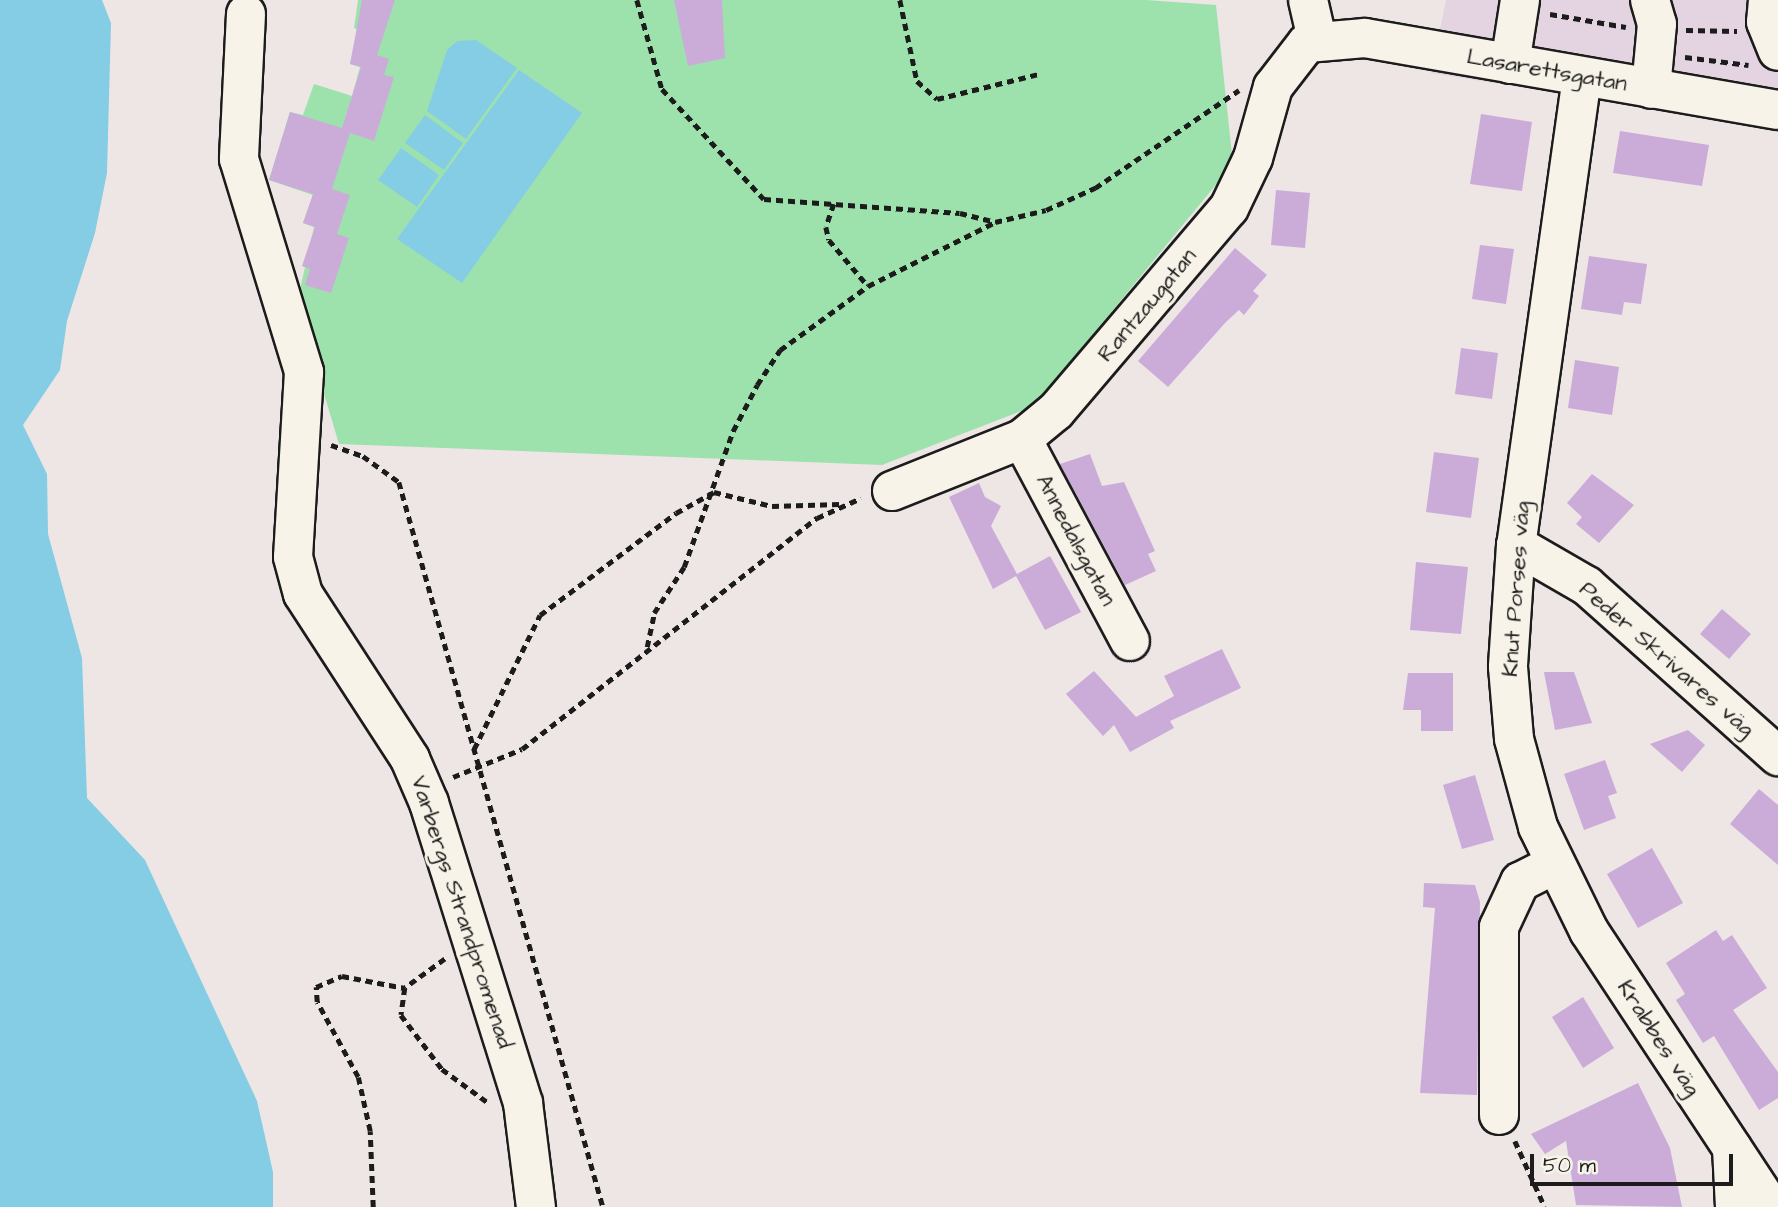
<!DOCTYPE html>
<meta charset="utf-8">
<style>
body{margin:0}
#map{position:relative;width:1778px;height:1207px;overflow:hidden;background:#eee5e5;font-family:"Architects Daughter",sans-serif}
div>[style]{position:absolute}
.built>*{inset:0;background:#e4d4e1}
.green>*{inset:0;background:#9de2ad}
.water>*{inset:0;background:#84cde4}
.building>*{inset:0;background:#cbacd9}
.path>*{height:4.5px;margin-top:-2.25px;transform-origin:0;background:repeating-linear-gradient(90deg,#1c1c1c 0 7px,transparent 0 12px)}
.roads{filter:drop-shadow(2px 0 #1c1c1c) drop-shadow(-2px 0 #1c1c1c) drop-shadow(0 2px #1c1c1c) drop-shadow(0 -2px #1c1c1c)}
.minor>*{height:38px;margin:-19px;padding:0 19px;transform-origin:19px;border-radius:19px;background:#f7f3e8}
span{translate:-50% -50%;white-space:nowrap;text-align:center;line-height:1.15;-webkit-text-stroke:6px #f7f3e8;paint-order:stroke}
.street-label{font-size:23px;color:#1c1c1c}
.scale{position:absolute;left:1530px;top:1154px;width:203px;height:32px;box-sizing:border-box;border:4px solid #1c1c1c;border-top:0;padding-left:9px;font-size:21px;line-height:24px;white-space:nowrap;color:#1c1c1c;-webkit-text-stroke:5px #f7f3e8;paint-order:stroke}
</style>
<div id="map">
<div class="built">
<div style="clip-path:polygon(1446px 0,1778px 0,1778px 128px,1431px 73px)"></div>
</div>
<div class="green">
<div style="clip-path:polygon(358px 0,1146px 0,1216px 5px,1233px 164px,1034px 406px,882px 465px,339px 444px,297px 303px,314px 227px,303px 223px,313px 195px,269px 180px,290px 112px,303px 115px,314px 84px,352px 96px,360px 67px,350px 64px,355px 48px,373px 35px,354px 28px)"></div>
</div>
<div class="water">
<div style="clip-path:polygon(0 0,102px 0,111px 23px,107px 173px,95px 233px,67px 321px,60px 370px,23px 425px,47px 474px,48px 534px,82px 658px,87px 798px,145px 860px,257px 1101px,273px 1172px,273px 1207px,0 1207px)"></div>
<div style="clip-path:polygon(476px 40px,517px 68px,466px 139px,427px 111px,447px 50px,457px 41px)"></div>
<div style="clip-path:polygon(519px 70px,582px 113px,462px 283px,397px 239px)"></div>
<div style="clip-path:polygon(425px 115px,463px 143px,444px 170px,405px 143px)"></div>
<div style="clip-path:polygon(401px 148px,439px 175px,417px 207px,378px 180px)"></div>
</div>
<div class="building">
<div style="clip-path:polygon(362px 0,395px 0,377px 55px,389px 59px,384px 75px,394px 77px,374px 141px,350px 133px,332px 189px,350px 195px,337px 234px,349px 238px,331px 293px,305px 285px,310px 269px,302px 266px,315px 227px,303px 223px,313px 194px,269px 180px,290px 112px,342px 128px,361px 67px,350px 64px)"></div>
<div style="clip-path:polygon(674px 0,722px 0,725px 58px,688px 66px)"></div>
<div style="clip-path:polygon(1481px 114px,1532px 122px,1522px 191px,1470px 184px)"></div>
<div style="clip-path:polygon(1620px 131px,1709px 145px,1702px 186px,1613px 173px)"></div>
<div style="clip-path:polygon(1276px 190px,1310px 193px,1305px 248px,1271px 245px)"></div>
<div style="clip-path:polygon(1480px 245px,1514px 249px,1506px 304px,1472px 299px)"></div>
<div style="clip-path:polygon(1235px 248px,1267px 275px,1253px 291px,1259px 296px,1244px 315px,1239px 310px,1225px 323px,1168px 387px,1138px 361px)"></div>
<div style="clip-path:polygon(1589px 256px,1647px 264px,1641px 304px,1624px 302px,1622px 315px,1581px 309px)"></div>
<div style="clip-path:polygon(1461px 348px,1498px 353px,1492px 399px,1455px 394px)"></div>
<div style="clip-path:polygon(1575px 360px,1619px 367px,1612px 415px,1568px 408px)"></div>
<div style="clip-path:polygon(1434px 452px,1479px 458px,1471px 518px,1426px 512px)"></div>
<div style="clip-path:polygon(1090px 454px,1102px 486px,1124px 482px,1155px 551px,1148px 554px,1156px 571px,1125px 585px,1060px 464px)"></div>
<div style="clip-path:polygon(1592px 474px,1634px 505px,1599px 543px,1576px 524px,1582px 517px,1567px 503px)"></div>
<div style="clip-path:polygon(979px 483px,985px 497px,1001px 506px,991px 526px,1017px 574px,1050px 556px,1081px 612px,1045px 630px,1016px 576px,993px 589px,949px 497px)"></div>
<div style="clip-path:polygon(1416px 562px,1468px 567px,1461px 634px,1410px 630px)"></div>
<div style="clip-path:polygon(1722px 609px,1751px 634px,1729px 659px,1700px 634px)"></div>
<div style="clip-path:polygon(1222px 649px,1241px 688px,1170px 721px,1174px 728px,1130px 752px,1114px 725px,1103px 736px,1066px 694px,1094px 671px,1136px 717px,1174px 696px,1164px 676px)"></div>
<div style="clip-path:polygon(1544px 672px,1574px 672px,1592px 723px,1555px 730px)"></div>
<div style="clip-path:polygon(1408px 673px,1453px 673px,1453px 731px,1421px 731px,1421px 710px,1403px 710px)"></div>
<div style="clip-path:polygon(1688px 730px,1705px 745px,1682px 772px,1650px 744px)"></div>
<div style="clip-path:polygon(1605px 760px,1617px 793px,1608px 796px,1616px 818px,1584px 830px,1564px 774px)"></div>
<div style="clip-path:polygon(1475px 775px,1494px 840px,1462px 849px,1443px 785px)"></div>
<div style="clip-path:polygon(1759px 789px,1778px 805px,1778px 865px,1730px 824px)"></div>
<div style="clip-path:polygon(1652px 848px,1683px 903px,1638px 928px,1607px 874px)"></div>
<div style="clip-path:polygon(1424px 883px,1475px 885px,1480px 902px,1477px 1095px,1420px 1093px,1435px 908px,1423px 907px)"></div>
<div style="clip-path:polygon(1716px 930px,1723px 941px,1732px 935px,1767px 988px,1733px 1010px,1778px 1072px,1778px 1098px,1759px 1110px,1714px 1036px,1703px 1043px,1676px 1000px,1685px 994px,1666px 963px)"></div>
<div style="clip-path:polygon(1583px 997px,1614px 1048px,1583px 1068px,1552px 1017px)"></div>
<div style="clip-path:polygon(1638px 1083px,1670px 1148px,1682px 1207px,1576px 1205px,1566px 1141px,1545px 1154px,1531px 1134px)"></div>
</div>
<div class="path">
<div style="left:637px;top:0;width:92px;rotate:74.3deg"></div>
<div style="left:662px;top:89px;width:150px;rotate:47.2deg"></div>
<div style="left:764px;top:199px;width:196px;rotate:4.1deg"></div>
<div style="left:960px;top:213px;width:36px;rotate:14deg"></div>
<div style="left:995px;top:222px;width:52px;rotate:-13.2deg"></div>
<div style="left:1046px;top:210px;width:54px;rotate:-24.2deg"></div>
<div style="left:1095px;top:188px;width:174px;rotate:-34.2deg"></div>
<div style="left:900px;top:0;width:83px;rotate:78.1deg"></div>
<div style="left:917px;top:81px;width:27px;rotate:42deg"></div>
<div style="left:937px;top:99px;width:105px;rotate:-13.8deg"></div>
<div style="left:1550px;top:14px;width:77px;rotate:9.7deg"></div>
<div style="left:1686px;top:30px;width:51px;rotate:1.1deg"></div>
<div style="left:1685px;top:57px;width:64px;rotate:7.1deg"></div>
<div style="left:834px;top:204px;width:24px;rotate:109deg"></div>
<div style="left:826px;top:227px;width:13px;rotate:77deg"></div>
<div style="left:829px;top:240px;width:60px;rotate:49.7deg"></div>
<div style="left:868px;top:286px;width:142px;rotate:-26.7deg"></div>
<div style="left:331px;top:445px;width:34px;rotate:19deg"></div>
<div style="left:363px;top:456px;width:44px;rotate:35.8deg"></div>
<div style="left:399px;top:482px;width:753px;rotate:74.28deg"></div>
<div style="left:647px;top:647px;width:35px;rotate:-78deg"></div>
<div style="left:654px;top:613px;width:55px;rotate:-56.9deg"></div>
<div style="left:684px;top:567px;width:145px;rotate:-70.2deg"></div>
<div style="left:733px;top:431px;width:52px;rotate:-62.4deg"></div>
<div style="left:757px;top:385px;width:42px;rotate:-56.7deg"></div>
<div style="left:780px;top:350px;width:109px;rotate:-36deg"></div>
<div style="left:474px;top:749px;width:149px;rotate:-63.8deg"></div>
<div style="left:540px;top:615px;width:170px;rotate:-36.9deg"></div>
<div style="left:676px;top:513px;width:43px;rotate:-28.9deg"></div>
<div style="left:714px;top:492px;width:60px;rotate:13.6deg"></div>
<div style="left:772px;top:506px;width:68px;rotate:-1.7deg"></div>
<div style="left:453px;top:777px;width:74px;rotate:-22.1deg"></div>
<div style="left:522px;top:749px;width:375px;rotate:-38.1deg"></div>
<div style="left:817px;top:518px;width:48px;rotate:-24.4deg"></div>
<div style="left:445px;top:959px;width:49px;rotate:144.1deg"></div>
<div style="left:405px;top:988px;width:27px;rotate:98deg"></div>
<div style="left:401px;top:1015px;width:68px;rotate:52.8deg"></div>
<div style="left:442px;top:1069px;width:59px;rotate:36.1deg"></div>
<div style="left:1515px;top:1141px;width:72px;rotate:65.6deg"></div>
<div style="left:373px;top:1207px;width:76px;rotate:-92.3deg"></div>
<div style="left:370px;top:1131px;width:55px;rotate:-102.5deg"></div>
<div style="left:358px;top:1077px;width:85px;rotate:-118.7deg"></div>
<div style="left:317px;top:1002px;width:15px;rotate:-94deg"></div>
<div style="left:316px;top:987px;width:28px;rotate:-23deg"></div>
<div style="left:342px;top:976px;width:64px;rotate:10.8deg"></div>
</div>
<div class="roads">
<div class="minor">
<div style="left:1308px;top:0;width:40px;rotate:77deg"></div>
<div style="left:1650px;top:0;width:25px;rotate:74deg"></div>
<div style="left:1657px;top:24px;width:65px;rotate:95.3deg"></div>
<div style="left:1768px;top:0;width:22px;rotate:95deg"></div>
<div style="left:1766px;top:22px;width:31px;rotate:68deg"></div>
<div style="left:246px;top:14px;width:145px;rotate:92.8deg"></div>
<div style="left:239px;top:159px;width:223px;rotate:73deg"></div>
<div style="left:304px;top:372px;width:185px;rotate:93.4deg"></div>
<div style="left:293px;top:557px;width:38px;rotate:75deg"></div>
<div style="left:303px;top:594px;width:197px;rotate:57deg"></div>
<div style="left:410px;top:759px;width:48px;rotate:66.6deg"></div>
<div style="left:429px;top:803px;width:314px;rotate:72.6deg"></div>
<div style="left:523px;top:1103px;width:105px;rotate:82.9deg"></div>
<div style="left:1510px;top:64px;width:65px;rotate:-81.1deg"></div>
<div style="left:1582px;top:77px;width:473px;rotate:98deg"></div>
<div style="left:1516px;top:545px;width:122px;rotate:93.8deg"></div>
<div style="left:1508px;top:667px;width:72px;rotate:85.2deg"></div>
<div style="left:1514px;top:739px;width:91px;rotate:74.7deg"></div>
<div style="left:1538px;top:827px;width:116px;rotate:63.9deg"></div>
<div style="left:1589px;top:931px;width:331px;rotate:56.6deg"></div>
<div style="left:1022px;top:439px;width:229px;rotate:61.9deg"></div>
<div style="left:892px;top:491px;width:140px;rotate:-21.8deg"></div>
<div style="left:1022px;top:439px;width:44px;rotate:-39.5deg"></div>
<div style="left:1056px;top:411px;width:267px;rotate:-49.6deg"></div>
<div style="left:1229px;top:208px;width:55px;rotate:-64.4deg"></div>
<div style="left:1253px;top:158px;width:74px;rotate:-74.3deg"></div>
<div style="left:1273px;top:87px;width:56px;rotate:-52.3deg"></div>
<div style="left:1307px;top:43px;width:58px;rotate:-4.9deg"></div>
<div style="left:1365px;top:38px;width:419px;rotate:9.9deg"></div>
<div style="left:1516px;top:545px;width:82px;rotate:30deg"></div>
<div style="left:1587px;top:586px;width:256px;rotate:41.7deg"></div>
<div style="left:1499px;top:1115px;width:188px;rotate:-90deg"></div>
<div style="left:1499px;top:927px;width:50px;rotate:-65deg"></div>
<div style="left:1520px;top:882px;width:37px;rotate:-27deg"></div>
<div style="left:1732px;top:1148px;width:59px;rotate:87.1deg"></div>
</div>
</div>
<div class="street-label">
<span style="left:1547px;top:70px;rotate:10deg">Lasarettsgatan</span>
<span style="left:1147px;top:305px;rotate:-50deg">Rantzaugatan</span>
<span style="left:1076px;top:540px;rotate:62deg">Annedalsgatan</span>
<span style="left:1516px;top:589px;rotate:-86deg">Knut Porses väg</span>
<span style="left:1667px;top:659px;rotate:41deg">Peder Skrivares väg</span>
<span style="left:462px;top:912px;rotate:72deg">Varbergs Strandpromenad</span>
<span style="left:1659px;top:1038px;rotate:57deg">Krabbes väg</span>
</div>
<div class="scale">50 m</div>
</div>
